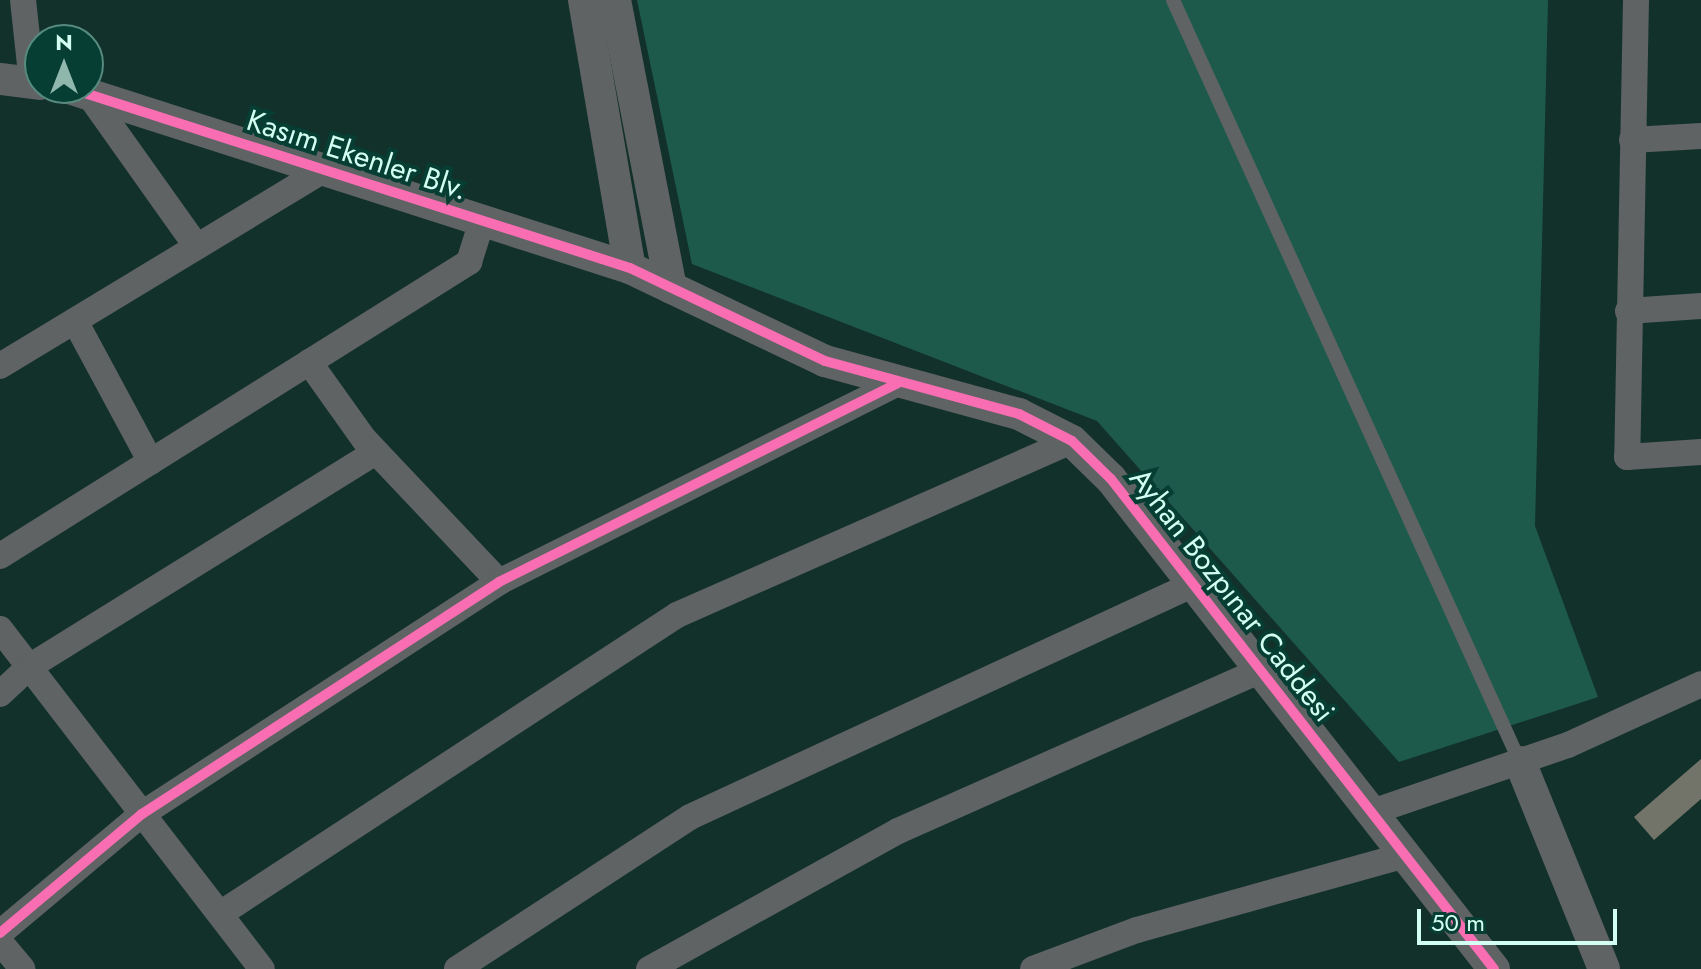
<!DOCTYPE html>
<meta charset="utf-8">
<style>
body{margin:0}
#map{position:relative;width:1701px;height:969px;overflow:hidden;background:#13312b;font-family:Jost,sans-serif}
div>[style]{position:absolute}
.green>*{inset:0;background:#1d5a4c}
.building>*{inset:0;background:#737469}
.service>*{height:14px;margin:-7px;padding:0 7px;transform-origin:7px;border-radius:7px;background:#5f6363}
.minor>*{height:26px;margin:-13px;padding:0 13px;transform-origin:13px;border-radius:13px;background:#5f6363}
.tertiary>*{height:32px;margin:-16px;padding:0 16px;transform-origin:16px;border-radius:16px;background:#5f6363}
.cycleway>*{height:10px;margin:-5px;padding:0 5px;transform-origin:5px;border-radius:5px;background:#f96db3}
span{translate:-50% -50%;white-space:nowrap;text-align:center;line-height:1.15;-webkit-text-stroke:8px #063e33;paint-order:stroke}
.street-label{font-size:30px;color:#d2fff1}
.north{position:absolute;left:24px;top:24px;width:80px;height:80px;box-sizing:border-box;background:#063e33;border:2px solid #588b7f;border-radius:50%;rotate:0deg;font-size:22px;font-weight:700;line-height:32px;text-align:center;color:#d2fff1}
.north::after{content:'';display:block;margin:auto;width:28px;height:36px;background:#8fb7ac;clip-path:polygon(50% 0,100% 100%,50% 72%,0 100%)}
.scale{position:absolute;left:1417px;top:909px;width:200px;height:36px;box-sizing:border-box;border:4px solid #d2fff1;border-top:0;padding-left:10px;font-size:24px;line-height:28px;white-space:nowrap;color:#d2fff1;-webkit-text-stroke:6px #063e33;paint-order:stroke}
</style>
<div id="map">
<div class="green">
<div style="clip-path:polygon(637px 0,1548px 0,1535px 526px,1598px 697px,1399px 762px,1097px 421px,692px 264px)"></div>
</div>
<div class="building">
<div style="clip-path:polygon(1701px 759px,1701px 799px,1654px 840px,1634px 817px)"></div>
</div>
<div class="service">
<div style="left:1173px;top:0;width:837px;rotate:65.52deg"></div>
</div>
<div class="minor">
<div style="left:23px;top:0;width:83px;rotate:83.8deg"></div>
<div style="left:1636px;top:0;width:457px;rotate:91.1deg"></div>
<div style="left:1627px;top:457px;width:74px;rotate:-3.9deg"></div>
<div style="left:89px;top:95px;width:186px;rotate:54.6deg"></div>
<div style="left:1632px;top:140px;width:69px;rotate:-3.3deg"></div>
<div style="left:1628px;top:311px;width:73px;rotate:-3.9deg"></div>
<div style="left:75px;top:321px;width:160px;rotate:61.7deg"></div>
<div style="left:309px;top:362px;width:95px;rotate:54.5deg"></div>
<div style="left:364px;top:439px;width:197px;rotate:46.6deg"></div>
<div style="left:0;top:366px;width:379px;rotate:-31.2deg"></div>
<div style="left:0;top:556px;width:554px;rotate:-32.08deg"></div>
<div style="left:469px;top:262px;width:43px;rotate:-72.4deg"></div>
<div style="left:0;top:629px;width:429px;rotate:52.4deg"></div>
<div style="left:0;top:694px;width:40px;rotate:-43deg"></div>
<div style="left:29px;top:667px;width:408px;rotate:-31.8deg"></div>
<div style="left:1372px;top:812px;width:207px;rotate:-18.9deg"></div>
<div style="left:1568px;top:745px;width:146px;rotate:-24.6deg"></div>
<div style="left:220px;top:914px;width:546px;rotate:-33.2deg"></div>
<div style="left:677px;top:615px;width:432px;rotate:-23.8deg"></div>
<div style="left:0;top:933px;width:185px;rotate:-40deg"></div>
<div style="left:142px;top:814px;width:426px;rotate:-33deg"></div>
<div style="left:499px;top:582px;width:448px;rotate:-26.5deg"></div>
<div style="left:0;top:942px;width:35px;rotate:50deg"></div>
<div style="left:457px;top:969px;width:278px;rotate:-33.1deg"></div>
<div style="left:690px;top:817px;width:555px;rotate:-24.81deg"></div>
<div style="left:649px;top:969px;width:285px;rotate:-29deg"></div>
<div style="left:898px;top:831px;width:397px;rotate:-23.9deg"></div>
<div style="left:1033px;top:969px;width:111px;rotate:-20.6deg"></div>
<div style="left:1137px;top:930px;width:279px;rotate:-15.6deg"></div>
</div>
<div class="tertiary">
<div style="left:584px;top:0;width:272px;rotate:80.3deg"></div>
<div style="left:615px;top:0;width:293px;rotate:79deg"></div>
<div style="left:0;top:79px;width:40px;rotate:7.1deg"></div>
<div style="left:69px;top:88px;width:589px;rotate:17.79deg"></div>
<div style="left:630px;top:268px;width:216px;rotate:25.5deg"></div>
<div style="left:825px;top:361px;width:201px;rotate:15.3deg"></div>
<div style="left:1019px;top:414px;width:59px;rotate:27deg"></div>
<div style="left:1072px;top:441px;width:54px;rotate:44.3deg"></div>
<div style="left:1111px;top:479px;width:622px;rotate:51.99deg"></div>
<div style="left:1520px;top:762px;width:223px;rotate:67.9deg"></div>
</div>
<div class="cycleway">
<div style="left:69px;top:88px;width:589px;rotate:17.79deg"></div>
<div style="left:630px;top:268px;width:216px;rotate:25.5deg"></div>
<div style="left:825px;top:361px;width:201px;rotate:15.3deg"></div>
<div style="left:1019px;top:414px;width:59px;rotate:27deg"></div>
<div style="left:1072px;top:441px;width:54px;rotate:44.3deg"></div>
<div style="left:1111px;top:479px;width:622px;rotate:51.99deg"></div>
<div style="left:0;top:933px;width:185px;rotate:-40deg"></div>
<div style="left:142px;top:814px;width:426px;rotate:-33deg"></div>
<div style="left:499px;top:582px;width:448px;rotate:-26.5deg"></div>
</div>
<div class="street-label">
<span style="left:357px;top:155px;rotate:18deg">Kasım Ekenler Blv.</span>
<span style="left:1232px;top:595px;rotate:52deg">Ayhan Bozpınar Caddesi</span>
</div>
<div class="north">N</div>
<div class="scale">50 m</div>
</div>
